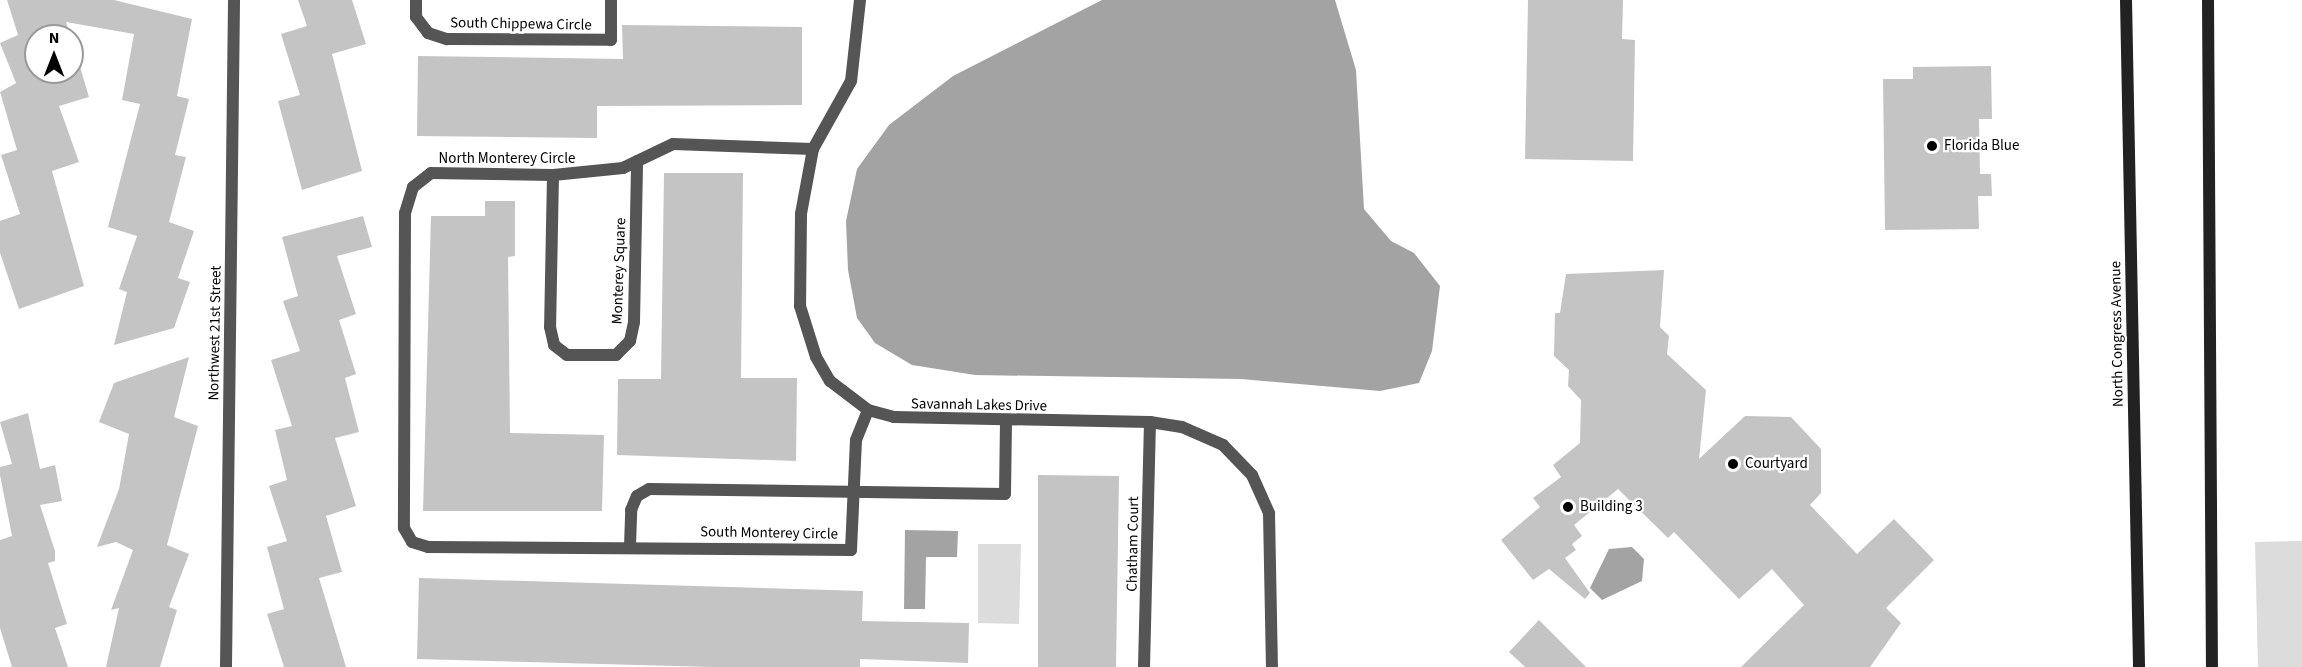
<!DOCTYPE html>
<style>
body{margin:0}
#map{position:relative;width:2302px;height:667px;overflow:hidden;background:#fff;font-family:"Source Sans 3",sans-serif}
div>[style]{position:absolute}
.green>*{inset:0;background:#dcdcdc}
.water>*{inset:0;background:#a3a3a3}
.building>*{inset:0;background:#c4c4c4}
.minor>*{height:12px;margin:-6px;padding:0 6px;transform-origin:6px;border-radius:6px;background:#555}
.secondary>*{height:12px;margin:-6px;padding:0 6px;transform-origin:6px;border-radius:6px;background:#222}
.dots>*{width:16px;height:16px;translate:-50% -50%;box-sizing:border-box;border:3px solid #fff;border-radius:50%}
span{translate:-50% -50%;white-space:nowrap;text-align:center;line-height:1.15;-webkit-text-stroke:4.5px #fff;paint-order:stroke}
.street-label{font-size:15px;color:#000}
.poi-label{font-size:15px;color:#000}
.left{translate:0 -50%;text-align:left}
.north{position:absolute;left:24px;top:24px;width:60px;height:60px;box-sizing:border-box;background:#fff;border:2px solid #999;border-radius:50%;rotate:0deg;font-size:16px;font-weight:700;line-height:24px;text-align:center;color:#000}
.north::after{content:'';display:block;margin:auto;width:21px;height:27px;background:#000;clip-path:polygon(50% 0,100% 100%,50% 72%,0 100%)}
</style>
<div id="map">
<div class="green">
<div style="clip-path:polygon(2302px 541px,2302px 667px,2258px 667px,2255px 542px)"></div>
<div style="clip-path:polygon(978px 544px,1021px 544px,1019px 624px,978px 623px)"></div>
</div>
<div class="water">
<div style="clip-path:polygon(1102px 0,1335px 0,1356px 70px,1364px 209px,1391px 241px,1414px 253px,1440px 286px,1432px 351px,1419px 383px,1380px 391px,1241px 379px,975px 375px,912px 365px,875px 343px,857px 318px,848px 270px,846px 221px,857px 169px,889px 125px,953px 76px)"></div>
<div style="clip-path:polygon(905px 530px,958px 531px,957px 557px,926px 557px,925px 609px,904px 609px)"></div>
<div style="clip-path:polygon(1632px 547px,1644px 559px,1642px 581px,1602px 600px,1590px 588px,1609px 549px)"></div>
</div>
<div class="building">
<div style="clip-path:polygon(7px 0,114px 0,192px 19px,177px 96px,189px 99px,175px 155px,186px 157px,169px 222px,194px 231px,178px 278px,190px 282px,174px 328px,114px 345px,127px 292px,119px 289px,137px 236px,108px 227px,140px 104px,122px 100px,134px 34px,66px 22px,71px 36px,36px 36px,36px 72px,72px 72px,72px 40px,89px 97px,59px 106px,79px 162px,52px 171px,84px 286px,19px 309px,0 253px,0 221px,20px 214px,1px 155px,17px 150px,0 92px,16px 83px,0 43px,18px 35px)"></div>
<div style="clip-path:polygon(298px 0,352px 0,366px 44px,332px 54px,362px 171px,302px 190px,278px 101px,300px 95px,281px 34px,307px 26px)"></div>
<div style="clip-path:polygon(1528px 0,1623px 0,1622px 39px,1635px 40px,1633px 161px,1525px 159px)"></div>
<div style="clip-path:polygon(622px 25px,802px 27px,802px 105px,597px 106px,597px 138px,417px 136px,418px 56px,623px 59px)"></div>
<div style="clip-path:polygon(1991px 66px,1992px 119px,1979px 119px,1980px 174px,1991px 174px,1992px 196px,1978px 196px,1979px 229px,1885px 230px,1883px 79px,1913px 79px,1913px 67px)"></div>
<div style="clip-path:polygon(664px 173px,743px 173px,741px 378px,797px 378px,796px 461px,617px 455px,618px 379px,661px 379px)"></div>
<div style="clip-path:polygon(485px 201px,515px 201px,515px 256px,508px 257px,510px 433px,604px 435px,602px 511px,423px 511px,431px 216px,485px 216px)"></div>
<div style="clip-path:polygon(363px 216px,372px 247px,337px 256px,356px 314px,339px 320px,356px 374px,345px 378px,359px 432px,335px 438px,356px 506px,326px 516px,342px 572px,319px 578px,346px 667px,284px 667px,267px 614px,284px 609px,267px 547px,287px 541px,269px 486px,287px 480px,275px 430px,292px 426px,271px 360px,300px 351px,283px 301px,298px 296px,282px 237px)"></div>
<div style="clip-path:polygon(1664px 270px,1660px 327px,1669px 336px,1667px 354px,1706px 390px,1699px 459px,1745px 416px,1791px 417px,1821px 449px,1821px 493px,1810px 505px,1857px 554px,1894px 519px,1934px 560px,1886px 608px,1901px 623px,1870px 667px,1741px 667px,1804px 605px,1772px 569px,1739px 599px,1674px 532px,1668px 538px,1618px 489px,1574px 525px,1582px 536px,1572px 544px,1576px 550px,1565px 558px,1590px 593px,1585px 599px,1549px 569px,1533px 580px,1501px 540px,1540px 507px,1533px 498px,1561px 477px,1553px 465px,1580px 443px,1581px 400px,1568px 386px,1569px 370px,1554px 356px,1555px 313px,1560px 313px,1566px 274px)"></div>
<div style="clip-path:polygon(189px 357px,174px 417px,198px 426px,167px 545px,189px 554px,169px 607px,177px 610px,160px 667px,106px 667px,119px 608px,111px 610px,133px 550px,116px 542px,97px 547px,119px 489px,129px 434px,99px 422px,114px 383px)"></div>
<div style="clip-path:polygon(28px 413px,40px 469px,55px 465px,62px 501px,40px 505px,55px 551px,55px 561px,48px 563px,67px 624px,55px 628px,68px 667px,12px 667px,0 628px,0 540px,12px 536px,0 475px,0 467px,12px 464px,0 422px)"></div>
<div style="clip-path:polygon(1038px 475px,1119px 476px,1116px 667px,1038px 667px)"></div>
<div style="clip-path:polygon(419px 578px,863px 591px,862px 621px,969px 623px,968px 663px,860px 659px,860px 667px,712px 667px,417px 659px)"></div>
<div style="clip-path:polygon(1539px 620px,1586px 667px,1525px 667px,1509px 652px)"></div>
</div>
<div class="minor">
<div style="left:416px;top:0;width:17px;rotate:90deg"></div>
<div style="left:416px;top:17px;width:20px;rotate:53deg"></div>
<div style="left:428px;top:33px;width:20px;rotate:18deg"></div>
<div style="left:447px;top:39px;width:164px;rotate:0.3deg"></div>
<div style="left:611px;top:40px;width:40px;rotate:-90deg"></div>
<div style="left:860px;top:0;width:81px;rotate:96.3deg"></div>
<div style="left:851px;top:81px;width:78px;rotate:119.2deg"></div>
<div style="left:813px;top:149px;width:66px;rotate:100.5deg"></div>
<div style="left:801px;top:214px;width:92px;rotate:90.6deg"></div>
<div style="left:800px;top:306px;width:53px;rotate:72.6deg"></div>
<div style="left:816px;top:357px;width:28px;rotate:60deg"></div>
<div style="left:830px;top:381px;width:48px;rotate:37.3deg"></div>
<div style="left:868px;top:410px;width:27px;rotate:15deg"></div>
<div style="left:894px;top:417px;width:256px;rotate:1.1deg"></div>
<div style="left:1150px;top:422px;width:32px;rotate:9deg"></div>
<div style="left:1182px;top:427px;width:45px;rotate:23.7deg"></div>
<div style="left:1223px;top:445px;width:42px;rotate:46deg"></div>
<div style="left:1252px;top:475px;width:42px;rotate:65.9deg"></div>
<div style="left:1269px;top:513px;width:154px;rotate:88.9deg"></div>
<div style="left:813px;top:149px;width:140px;rotate:-178deg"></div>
<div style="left:673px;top:144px;width:55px;rotate:154.4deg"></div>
<div style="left:623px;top:168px;width:70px;rotate:174.3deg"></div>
<div style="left:553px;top:175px;width:122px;rotate:-179.1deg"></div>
<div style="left:431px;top:173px;width:23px;rotate:142deg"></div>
<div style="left:413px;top:187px;width:27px;rotate:107deg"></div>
<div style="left:405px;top:213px;width:315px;rotate:90.2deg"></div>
<div style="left:404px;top:528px;width:16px;rotate:60deg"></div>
<div style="left:412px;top:542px;width:17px;rotate:17deg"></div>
<div style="left:428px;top:547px;width:423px;rotate:0.4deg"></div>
<div style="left:851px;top:550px;width:110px;rotate:-87.4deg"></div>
<div style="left:856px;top:440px;width:32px;rotate:-68deg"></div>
<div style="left:553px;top:175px;width:152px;rotate:91.1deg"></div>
<div style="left:550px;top:327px;width:18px;rotate:77deg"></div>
<div style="left:554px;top:345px;width:16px;rotate:38deg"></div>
<div style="left:567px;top:355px;width:49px"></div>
<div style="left:616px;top:355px;width:20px;rotate:-45deg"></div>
<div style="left:630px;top:341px;width:19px;rotate:-78deg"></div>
<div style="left:634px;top:322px;width:161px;rotate:-88.9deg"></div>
<div style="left:630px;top:546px;width:36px;rotate:-88deg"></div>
<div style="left:631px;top:510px;width:15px;rotate:-67deg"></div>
<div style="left:637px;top:496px;width:14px;rotate:-30deg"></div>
<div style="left:649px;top:489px;width:356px;rotate:0.8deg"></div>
<div style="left:1005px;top:494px;width:74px;rotate:-89.2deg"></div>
<div style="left:226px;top:667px;width:667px;rotate:-89.31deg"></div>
<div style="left:1144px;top:667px;width:245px;rotate:-88.6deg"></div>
</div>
<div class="secondary">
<div style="left:2126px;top:0;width:667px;rotate:88.88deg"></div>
<div style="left:2208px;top:0;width:667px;rotate:89.66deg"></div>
</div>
<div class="dots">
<div style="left:1932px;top:146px;background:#000"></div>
<div style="left:1733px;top:464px;background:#000"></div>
<div style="left:1568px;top:507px;background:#000"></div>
</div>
<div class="street-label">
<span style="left:521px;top:24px;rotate:1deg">South Chippewa Circle</span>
<span style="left:507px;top:159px">North Monterey Circle</span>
<span style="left:619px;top:271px;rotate:-88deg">Monterey Square</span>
<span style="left:215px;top:333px;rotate:-89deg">Northwest 21st Street</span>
<span style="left:2117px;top:334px;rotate:-91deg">North Congress Avenue</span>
<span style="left:979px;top:405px;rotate:1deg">Savannah Lakes Drive</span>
<span style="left:769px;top:533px;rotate:1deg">South Monterey Circle</span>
<span style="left:1133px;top:544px;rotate:-89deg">Chatham Court</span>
</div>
<div class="poi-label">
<span class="left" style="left:1944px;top:146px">Florida Blue</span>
<span class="left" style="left:1745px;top:464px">Courtyard</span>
<span class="left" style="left:1580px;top:507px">Building 3</span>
</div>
<div class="north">N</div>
</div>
